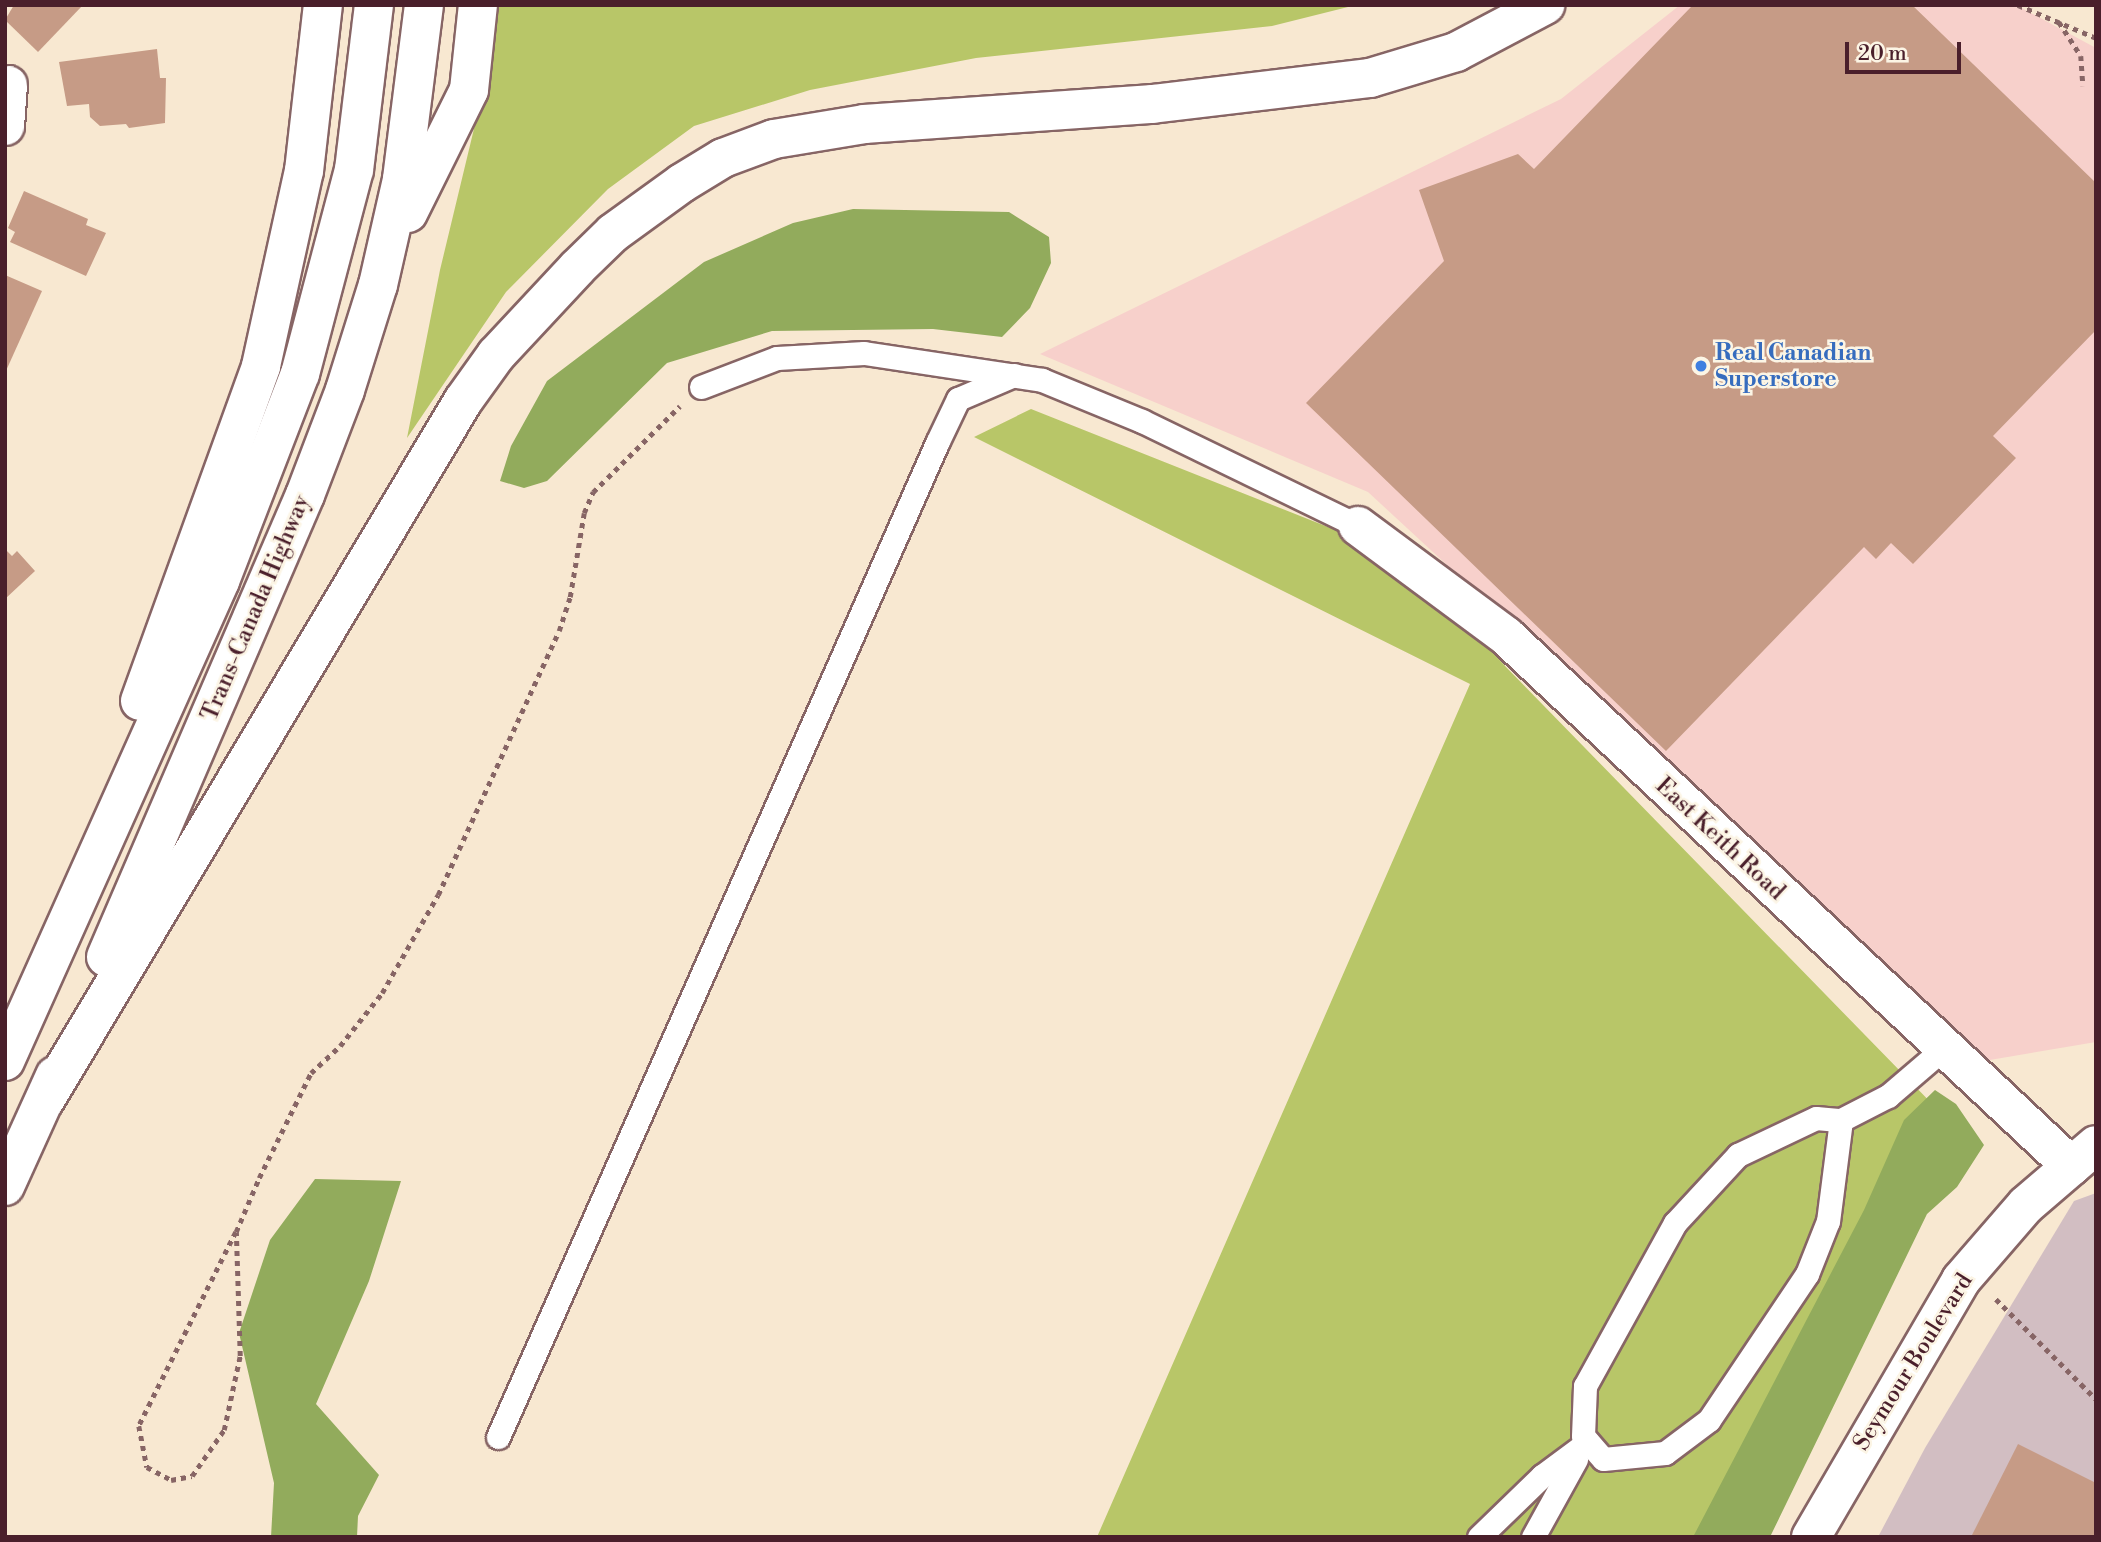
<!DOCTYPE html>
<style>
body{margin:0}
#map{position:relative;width:2101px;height:1542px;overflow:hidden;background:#f8e8d1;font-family:"Libre Bodoni",serif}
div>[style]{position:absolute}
.built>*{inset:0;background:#f7d0cb}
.industrial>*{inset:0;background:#d2bec2}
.green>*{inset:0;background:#b8c668}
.forest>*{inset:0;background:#92ab5c}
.building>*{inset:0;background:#c69b86}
.path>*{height:4.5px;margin-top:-2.25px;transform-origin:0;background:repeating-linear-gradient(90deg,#876565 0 5px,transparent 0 10px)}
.roads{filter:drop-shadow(2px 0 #876565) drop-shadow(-2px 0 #876565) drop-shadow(0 2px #876565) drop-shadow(0 -2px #876565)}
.service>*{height:23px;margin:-11.5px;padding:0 11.5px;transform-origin:11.5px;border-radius:11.5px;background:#fff}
.minor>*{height:38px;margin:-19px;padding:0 19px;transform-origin:19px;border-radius:19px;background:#fff}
.motorway>*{height:38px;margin:-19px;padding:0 19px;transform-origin:19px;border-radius:19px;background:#fff}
.dots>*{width:19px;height:19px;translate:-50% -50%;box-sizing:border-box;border:4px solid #fcf5e5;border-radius:50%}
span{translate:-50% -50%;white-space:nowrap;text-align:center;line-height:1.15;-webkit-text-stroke:5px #fcf5e5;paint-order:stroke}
.shop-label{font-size:23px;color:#366cbe;font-weight:700}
.left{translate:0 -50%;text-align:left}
.street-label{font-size:23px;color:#4a1f2b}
.frame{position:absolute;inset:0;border:7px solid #4a1f2b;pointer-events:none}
.scale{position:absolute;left:1845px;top:42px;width:116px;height:32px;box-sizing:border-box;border:4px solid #4a1f2b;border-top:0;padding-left:9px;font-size:21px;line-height:24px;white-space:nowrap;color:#4a1f2b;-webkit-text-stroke:5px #fcf5e5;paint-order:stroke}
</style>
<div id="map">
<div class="built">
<div style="clip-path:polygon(1680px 5px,2016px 5px,2096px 48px,2096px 1042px,1984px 1061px,1368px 492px,1040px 354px,1561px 99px)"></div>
</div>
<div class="industrial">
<div style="clip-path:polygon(2096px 1193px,2096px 1537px,1878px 1537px,1925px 1448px,2074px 1201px)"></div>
</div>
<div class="green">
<div style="clip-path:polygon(497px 5px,1356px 5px,1272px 26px,976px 58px,810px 90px,694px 126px,608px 189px,506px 292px,407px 438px,440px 270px,485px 83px)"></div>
<div style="clip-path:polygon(1031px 409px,1406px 558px,1506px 667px,1943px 1115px,1719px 1537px,1097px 1537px,1470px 684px,974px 437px)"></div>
</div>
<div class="forest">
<div style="clip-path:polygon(853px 209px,1009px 212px,1049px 237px,1051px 263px,1030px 308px,1002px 337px,933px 329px,772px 331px,667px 363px,547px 481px,524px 488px,500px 481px,511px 446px,547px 381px,704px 262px,793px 223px)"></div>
<div style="clip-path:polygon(1935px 1090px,1956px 1104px,1984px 1145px,1957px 1187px,1927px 1214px,1770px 1537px,1693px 1537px,1864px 1210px,1904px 1120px)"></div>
<div style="clip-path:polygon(315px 1179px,401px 1181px,369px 1281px,316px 1404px,379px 1475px,358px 1516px,357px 1537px,271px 1537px,274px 1483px,239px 1333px,270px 1240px)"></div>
</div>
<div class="building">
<div style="clip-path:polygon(14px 5px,83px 5px,38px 52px,5px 20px)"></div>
<div style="clip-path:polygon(1912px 5px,2096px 183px,2096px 330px,1993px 436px,2016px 458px,1913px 564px,1891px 543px,1876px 559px,1864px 547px,1666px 751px,1306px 403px,1444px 261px,1419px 190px,1518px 154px,1534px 169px,1691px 7px)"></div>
<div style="clip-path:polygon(157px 49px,160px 78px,166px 78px,165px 123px,129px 128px,126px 124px,100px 126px,90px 117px,89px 104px,67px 106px,59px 62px)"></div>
<div style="clip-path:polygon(24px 191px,88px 219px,86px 225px,106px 233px,86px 276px,10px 242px,15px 232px,8px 228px)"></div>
<div style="clip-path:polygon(5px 275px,42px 291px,5px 373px)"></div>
<div style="clip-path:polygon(5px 549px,12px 556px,17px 551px,35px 571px,5px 599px)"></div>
<div style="clip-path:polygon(2018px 1444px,2096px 1483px,2096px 1537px,1971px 1537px)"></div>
</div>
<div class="path">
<div style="left:2018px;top:5px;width:85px;rotate:22.9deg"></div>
<div style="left:2059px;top:22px;width:40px;rotate:57.1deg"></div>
<div style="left:2081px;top:56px;width:30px;rotate:86deg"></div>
<div style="left:236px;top:1232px;width:217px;rotate:116.6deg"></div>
<div style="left:139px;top:1426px;width:42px;rotate:79deg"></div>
<div style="left:147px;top:1467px;width:27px;rotate:28deg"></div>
<div style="left:171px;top:1480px;width:21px;rotate:-11deg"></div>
<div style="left:192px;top:1476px;width:56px;rotate:-55.2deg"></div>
<div style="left:224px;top:1430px;width:76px;rotate:-77.8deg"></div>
<div style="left:240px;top:1356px;width:124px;rotate:-91.8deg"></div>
<div style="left:236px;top:1232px;width:59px;rotate:-66.9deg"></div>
<div style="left:259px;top:1178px;width:117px;rotate:-63.7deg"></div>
<div style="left:311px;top:1073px;width:40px;rotate:-43deg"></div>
<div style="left:340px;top:1046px;width:68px;rotate:-51.6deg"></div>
<div style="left:382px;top:993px;width:113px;rotate:-60.3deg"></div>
<div style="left:438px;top:895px;width:290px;rotate:-65.4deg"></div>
<div style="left:559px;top:631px;width:36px;rotate:-72deg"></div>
<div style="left:570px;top:597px;width:85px;rotate:-80.5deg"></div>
<div style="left:584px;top:513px;width:23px;rotate:-67deg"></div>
<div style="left:593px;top:492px;width:122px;rotate:-44.7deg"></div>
<div style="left:1996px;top:1299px;width:141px;rotate:45deg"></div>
</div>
<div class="roads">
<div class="service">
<div style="left:701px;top:387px;width:81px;rotate:-20.9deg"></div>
<div style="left:777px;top:358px;width:87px;rotate:-3.3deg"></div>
<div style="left:864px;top:353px;width:180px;rotate:8.6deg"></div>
<div style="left:1042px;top:380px;width:108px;rotate:22.3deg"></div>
<div style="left:1142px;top:421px;width:240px;rotate:25.9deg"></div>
<div style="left:1841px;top:1120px;width:102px;rotate:97.3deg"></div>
<div style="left:1828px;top:1221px;width:57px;rotate:111.6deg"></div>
<div style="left:1807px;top:1274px;width:176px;rotate:123.9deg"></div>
<div style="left:1709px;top:1420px;width:55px;rotate:143.1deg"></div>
<div style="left:1665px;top:1453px;width:62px;rotate:174.5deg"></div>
<div style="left:1603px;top:1459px;width:30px;rotate:-131deg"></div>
<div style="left:1583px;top:1436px;width:50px;rotate:-87.7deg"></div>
<div style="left:1585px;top:1386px;width:186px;rotate:-61.1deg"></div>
<div style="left:1675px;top:1223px;width:93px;rotate:-47.2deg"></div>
<div style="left:1738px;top:1155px;width:86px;rotate:-25.4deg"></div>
<div style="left:1816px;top:1118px;width:25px;rotate:5deg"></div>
<div style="left:1841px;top:1120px;width:53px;rotate:-27.1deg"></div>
<div style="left:1888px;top:1096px;width:74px;rotate:-40.6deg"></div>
<div style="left:498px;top:1437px;width:1087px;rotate:-66.17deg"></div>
<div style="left:937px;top:443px;width:49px;rotate:-64.5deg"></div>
<div style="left:958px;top:399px;width:61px;rotate:-23.2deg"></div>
<div style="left:1479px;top:1537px;width:88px;rotate:-44.1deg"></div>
<div style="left:1542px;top:1476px;width:57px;rotate:-36.5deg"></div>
<div style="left:1533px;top:1537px;width:89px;rotate:-61.1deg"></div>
</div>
<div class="minor">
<div style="left:5px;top:126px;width:41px;rotate:-85.8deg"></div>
<div style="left:1358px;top:526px;width:184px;rotate:36.6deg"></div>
<div style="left:1506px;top:636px;width:775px;rotate:43.17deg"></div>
<div style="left:1811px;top:1537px;width:298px;rotate:-59.7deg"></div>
<div style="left:1961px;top:1280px;width:99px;rotate:-49.1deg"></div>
<div style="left:2026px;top:1205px;width:92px;rotate:-40.6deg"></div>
</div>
<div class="motorway">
<div style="left:408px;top:213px;width:137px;rotate:-63.6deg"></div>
<div style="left:469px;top:90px;width:85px;rotate:-84deg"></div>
<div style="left:140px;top:701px;width:356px;rotate:-70.1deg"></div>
<div style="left:261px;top:366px;width:200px;rotate:-77.6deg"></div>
<div style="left:304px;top:171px;width:167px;rotate:-83.5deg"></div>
<div style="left:106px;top:957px;width:503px;rotate:-66.7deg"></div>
<div style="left:305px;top:495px;width:112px;rotate:-69.1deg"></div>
<div style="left:345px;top:390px;width:110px;rotate:-72.6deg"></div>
<div style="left:378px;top:285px;width:109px;rotate:-77.2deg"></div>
<div style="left:402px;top:179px;width:175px;rotate:-82.8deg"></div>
<div style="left:5px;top:1061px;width:526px;rotate:-65.87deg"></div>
<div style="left:220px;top:581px;width:222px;rotate:-68.9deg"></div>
<div style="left:300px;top:374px;width:211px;rotate:-75.2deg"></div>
<div style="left:354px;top:170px;width:166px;rotate:-83.1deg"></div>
<div style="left:45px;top:1100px;width:814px;rotate:-59.12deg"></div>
<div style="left:463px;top:401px;width:57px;rotate:-54.3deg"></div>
<div style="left:496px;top:355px;width:119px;rotate:-47deg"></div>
<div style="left:577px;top:268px;width:50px;rotate:-44.2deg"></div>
<div style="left:613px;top:233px;width:85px;rotate:-35.9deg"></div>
<div style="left:682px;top:183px;width:48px;rotate:-31.4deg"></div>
<div style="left:723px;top:158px;width:54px;rotate:-20.4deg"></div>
<div style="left:774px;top:139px;width:92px;rotate:-9.4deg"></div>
<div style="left:865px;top:124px;width:288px;rotate:-4deg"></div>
<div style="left:1152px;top:104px;width:220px;rotate:-6.8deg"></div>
<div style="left:1370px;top:78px;width:90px;rotate:-16.8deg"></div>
<div style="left:1456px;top:52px;width:101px;rotate:-27.8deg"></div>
<div style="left:5px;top:1186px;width:121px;rotate:-65.6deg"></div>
</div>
</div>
<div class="dots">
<div style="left:1701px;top:366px;background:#3f7fe0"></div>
</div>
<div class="shop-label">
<span class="left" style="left:1715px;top:366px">Real Canadian<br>Superstore</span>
</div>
<div class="street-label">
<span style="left:256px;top:608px;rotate:-67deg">Trans-Canada Highway</span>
<span style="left:1720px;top:839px;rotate:43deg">East Keith Road</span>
<span style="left:1913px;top:1362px;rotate:-58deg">Seymour Boulevard</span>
</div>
<div class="frame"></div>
<div class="scale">20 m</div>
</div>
